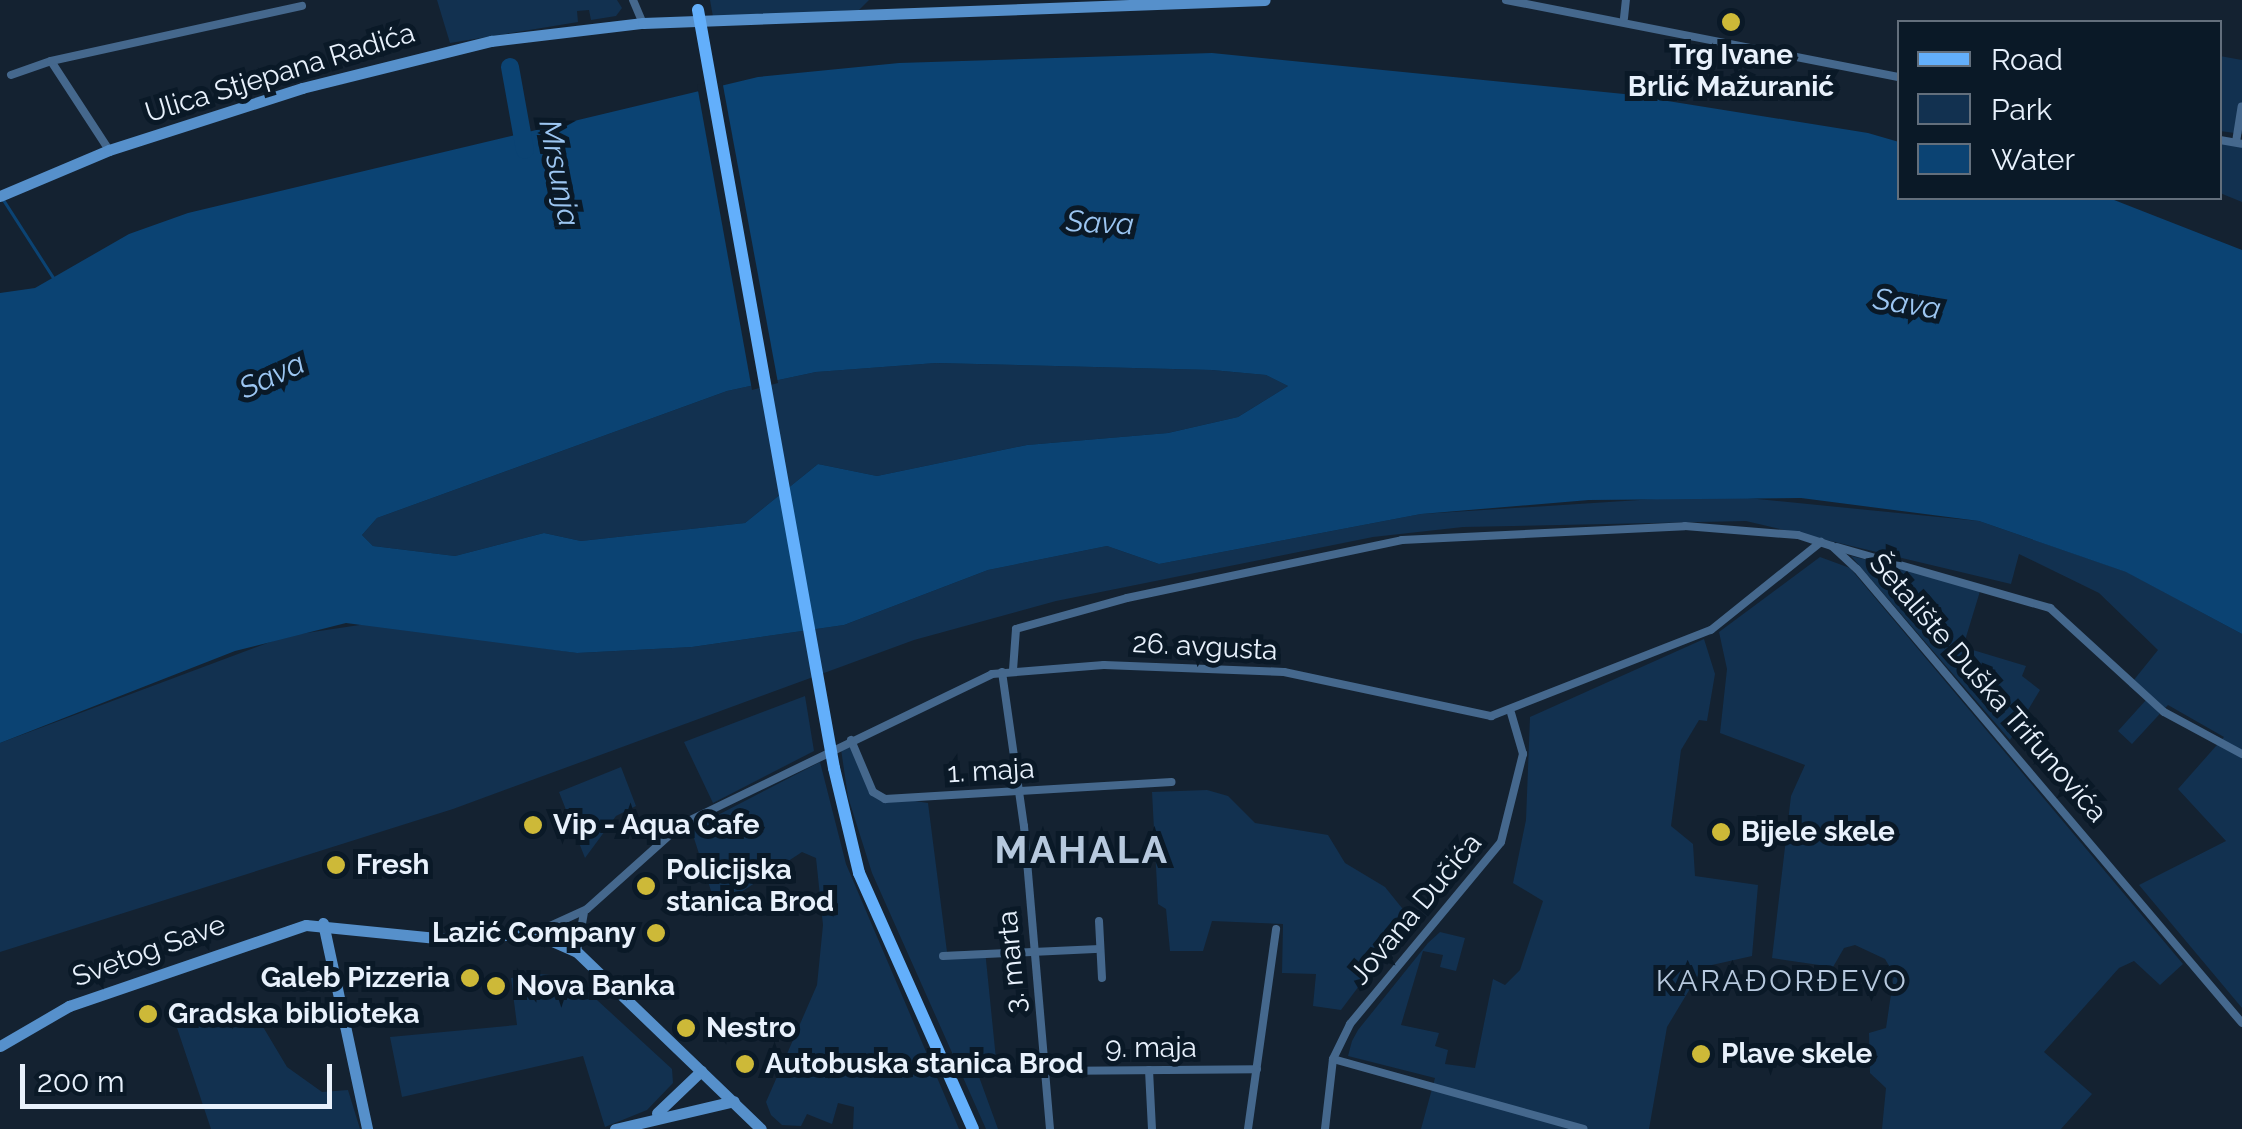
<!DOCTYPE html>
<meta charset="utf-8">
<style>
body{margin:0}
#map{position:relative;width:2242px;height:1129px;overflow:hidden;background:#142231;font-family:Raleway,sans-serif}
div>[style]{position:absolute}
.green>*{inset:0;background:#123150}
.water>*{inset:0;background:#0b4373}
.pier>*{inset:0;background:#142231}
.stream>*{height:2.5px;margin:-1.25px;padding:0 1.25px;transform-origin:1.25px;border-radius:1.25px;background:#0b4373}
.river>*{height:18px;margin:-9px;padding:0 9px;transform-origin:9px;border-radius:9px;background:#0b4373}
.street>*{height:8px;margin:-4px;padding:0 4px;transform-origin:4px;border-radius:4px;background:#45688d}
.secondary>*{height:11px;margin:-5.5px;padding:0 5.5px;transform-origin:5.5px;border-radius:5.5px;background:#5690cb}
.primary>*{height:12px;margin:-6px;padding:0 6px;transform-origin:6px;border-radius:6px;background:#63affb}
.primary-bridge>*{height:12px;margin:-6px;padding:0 6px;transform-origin:6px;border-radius:6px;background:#63affb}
.dots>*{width:28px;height:28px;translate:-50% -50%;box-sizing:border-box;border:5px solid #0a1927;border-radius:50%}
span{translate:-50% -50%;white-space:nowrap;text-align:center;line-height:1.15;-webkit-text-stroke:10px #0a1927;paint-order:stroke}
.poi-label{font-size:28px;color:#e8f1fc;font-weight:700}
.left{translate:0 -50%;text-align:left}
.right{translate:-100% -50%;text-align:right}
.street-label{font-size:28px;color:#e8f1fc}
.water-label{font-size:30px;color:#9cc6f2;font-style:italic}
.neighbourhood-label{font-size:30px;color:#b7c9de;letter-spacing:2.5px}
.district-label{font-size:38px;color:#b7c9de;font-weight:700;letter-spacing:2.5px}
.legend{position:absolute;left:1897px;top:20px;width:325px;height:180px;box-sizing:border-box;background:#0a1927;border:2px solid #636f7c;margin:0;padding:12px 18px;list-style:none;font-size:30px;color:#e8f1fc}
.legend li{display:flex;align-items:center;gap:20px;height:50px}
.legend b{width:50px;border:2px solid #636f7c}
.scale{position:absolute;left:20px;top:1064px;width:312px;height:45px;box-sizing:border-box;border:5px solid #e8f1fc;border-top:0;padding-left:12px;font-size:30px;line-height:35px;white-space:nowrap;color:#e8f1fc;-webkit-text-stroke:8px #0a1927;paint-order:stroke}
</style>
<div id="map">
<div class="green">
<div style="clip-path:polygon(437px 0,617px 0,622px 8px,616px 16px,591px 20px,589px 10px,577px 11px,578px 22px,450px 43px)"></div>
<div style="clip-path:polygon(710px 0,869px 0,859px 10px,713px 17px)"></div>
<div style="clip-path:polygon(2220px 56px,2242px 60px,2242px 134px,2220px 131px)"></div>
<div style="clip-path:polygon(2220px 141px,2242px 144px,2242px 202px,2220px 193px)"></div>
<div style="clip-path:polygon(936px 363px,1212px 370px,1266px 375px,1288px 386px,1238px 417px,1168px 433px,1027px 445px,877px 476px,818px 464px,745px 523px,581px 541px,544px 533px,455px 556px,373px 546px,362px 535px,377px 518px,727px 391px,816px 372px)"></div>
<div style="clip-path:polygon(1717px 495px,1979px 521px,2127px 572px,2242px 634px,2242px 1008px,2139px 885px,2226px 841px,2178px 789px,2224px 737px,2168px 705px,2132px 744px,2118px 731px,2146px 700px,2129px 686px,2158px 650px,2099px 593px,2019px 554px,2011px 584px,1746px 521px,1463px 527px,1373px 537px,1056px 601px,914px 640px,453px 809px,0 952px,0 743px,286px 636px,373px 623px,577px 653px,692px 647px,844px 625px,988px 570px,1107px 546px,1159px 564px,1421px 514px)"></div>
<div style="clip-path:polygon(1851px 556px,1981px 588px,1963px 647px,2026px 666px,2022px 676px,2040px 690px,2010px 740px)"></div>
<div style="clip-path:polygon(1820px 557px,1850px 568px,2183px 964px,2160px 985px,2134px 961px,2119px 968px,2044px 1052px,2092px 1094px,2061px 1129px,1882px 1129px,1886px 1088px,1870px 1073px,1869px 1033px,1886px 1028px,1894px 974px,1885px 959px,1855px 945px,1844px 948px,1833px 967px,1772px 958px,1791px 796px,1805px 765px,1720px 733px,1727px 669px,1719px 632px)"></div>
<div style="clip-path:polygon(1704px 639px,1715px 674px,1707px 721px,1699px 720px,1681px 750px,1671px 826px,1693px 844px,1695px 876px,1758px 885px,1752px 956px,1703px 967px,1667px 1027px,1649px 1129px,1421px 1129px,1435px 1078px,1348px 1056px,1352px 1041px,1358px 1030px,1428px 943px,1440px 932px,1465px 938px,1456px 971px,1440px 967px,1443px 955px,1423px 951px,1401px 1025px,1439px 1033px,1435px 1046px,1448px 1050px,1445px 1064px,1475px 1068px,1493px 979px,1505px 985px,1520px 970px,1543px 901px,1513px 883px,1526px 820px,1530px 717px)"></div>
<div style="clip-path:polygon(805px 696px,814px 751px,713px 803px,684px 742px)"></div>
<div style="clip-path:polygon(850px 744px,870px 794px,928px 803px,947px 952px,985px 950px,996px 1059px,974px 1063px,998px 1129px,986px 1129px,872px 873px,848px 797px,841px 749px)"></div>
<div style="clip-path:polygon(820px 762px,846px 864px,959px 1129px,853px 1129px,854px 1107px,838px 1103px,832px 1124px,807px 1114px,801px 1126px,782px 1125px,771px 1115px,766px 1102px,817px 985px,823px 925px,816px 858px,802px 852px,732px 898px,713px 897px,691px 829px)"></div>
<div style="clip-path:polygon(621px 767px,636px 806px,616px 816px,585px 858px,559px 792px)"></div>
<div style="clip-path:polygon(1207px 790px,1228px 796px,1255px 823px,1328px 835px,1345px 863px,1385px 887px,1410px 918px,1341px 1010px,1313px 1006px,1316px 974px,1282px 973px,1283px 924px,1212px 921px,1203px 951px,1170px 951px,1166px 909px,1158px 904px,1152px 792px)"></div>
<div style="clip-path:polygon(539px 974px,572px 977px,672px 1069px,673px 1083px,647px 1110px,605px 1127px,583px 1056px,402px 1097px,390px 1037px,517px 1025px,511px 978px)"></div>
<div style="clip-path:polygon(250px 1005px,287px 1067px,322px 1092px,348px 1090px,360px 1129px,211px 1129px,175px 1022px,185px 1018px,189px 1026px)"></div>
</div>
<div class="water">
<div style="clip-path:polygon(evenodd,1212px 53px,1624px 94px,1868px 133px,1899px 142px,1900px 198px,2109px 198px,2242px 250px,2242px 634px,2126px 572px,1979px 521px,1801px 498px,1589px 500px,1421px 514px,1159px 564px,1107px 546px,988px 570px,844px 625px,692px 647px,577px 653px,346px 623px,235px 651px,0 743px,0 293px,35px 288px,129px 234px,188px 213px,758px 77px,899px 63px,1212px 53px,936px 363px,1212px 370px,1266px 375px,1288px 386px,1238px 417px,1168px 433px,1027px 445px,877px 476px,818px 464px,745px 523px,581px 541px,544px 533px,455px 556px,373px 546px,362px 535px,377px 518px,727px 391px,816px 372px,936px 363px)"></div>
</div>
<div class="pier">
<div style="clip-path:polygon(722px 80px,778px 383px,752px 390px,697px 85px)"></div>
</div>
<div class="stream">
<div style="left:3px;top:199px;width:93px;rotate:57.3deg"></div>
</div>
<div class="river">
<div style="left:510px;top:67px;width:84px;rotate:79.8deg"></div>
</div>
<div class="street">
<div style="left:633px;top:0;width:25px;rotate:67deg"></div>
<div style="left:1506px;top:0;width:401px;rotate:11.1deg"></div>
<div style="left:1624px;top:18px;width:18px;rotate:-84deg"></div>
<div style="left:11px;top:75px;width:42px;rotate:-19.3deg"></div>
<div style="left:2220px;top:140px;width:22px;rotate:10deg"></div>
<div style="left:2236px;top:142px;width:36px;rotate:-81deg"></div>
<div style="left:109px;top:150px;width:106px;rotate:-123.1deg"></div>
<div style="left:51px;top:61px;width:257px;rotate:-12.4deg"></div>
<div style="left:1837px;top:547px;width:222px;rotate:16deg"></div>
<div style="left:2050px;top:608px;width:154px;rotate:42.4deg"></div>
<div style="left:2164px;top:712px;width:89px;rotate:28.3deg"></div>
<div style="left:1013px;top:670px;width:41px;rotate:-85.8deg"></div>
<div style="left:1016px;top:629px;width:115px;rotate:-15.6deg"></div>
<div style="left:1127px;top:598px;width:281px;rotate:-11.9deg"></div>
<div style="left:1402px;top:540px;width:283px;rotate:-2.8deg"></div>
<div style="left:1685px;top:526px;width:113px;rotate:4.6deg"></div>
<div style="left:1798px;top:535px;width:36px;rotate:18deg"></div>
<div style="left:1832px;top:546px;width:34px;rotate:43deg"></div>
<div style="left:1857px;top:569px;width:595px;rotate:49.7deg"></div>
<div style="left:1002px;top:672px;width:156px;rotate:81.9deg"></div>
<div style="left:1024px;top:826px;width:304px;rotate:85.1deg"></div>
<div style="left:851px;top:740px;width:56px;rotate:67.1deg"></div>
<div style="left:873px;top:792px;width:14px;rotate:30deg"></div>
<div style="left:885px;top:799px;width:287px;rotate:-3.4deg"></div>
<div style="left:1099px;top:921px;width:57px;rotate:87deg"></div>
<div style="left:537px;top:932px;width:55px;rotate:-24.7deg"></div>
<div style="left:587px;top:909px;width:127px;rotate:-41.8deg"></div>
<div style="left:682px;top:824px;width:344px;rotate:-25.8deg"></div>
<div style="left:992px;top:674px;width:112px;rotate:-4.6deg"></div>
<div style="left:1104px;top:665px;width:180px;rotate:2.2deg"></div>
<div style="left:1284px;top:672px;width:212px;rotate:12deg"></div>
<div style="left:1491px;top:716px;width:236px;rotate:-21.4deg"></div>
<div style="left:1711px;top:630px;width:141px;rotate:-38.7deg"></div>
<div style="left:577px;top:952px;width:39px;rotate:-80deg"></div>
<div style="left:943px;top:956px;width:157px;rotate:-2.6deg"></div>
<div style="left:1333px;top:1059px;width:260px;rotate:15.6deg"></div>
<div style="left:1149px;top:1070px;width:59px;rotate:87.1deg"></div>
<div style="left:1045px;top:1071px;width:212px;rotate:-0.5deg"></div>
<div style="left:1248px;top:1129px;width:202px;rotate:-82deg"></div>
<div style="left:1325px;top:1129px;width:70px;rotate:-83.5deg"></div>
<div style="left:1333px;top:1059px;width:39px;rotate:-64deg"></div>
<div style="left:1350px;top:1024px;width:236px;rotate:-50.3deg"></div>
<div style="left:1501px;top:842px;width:91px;rotate:-76deg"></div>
<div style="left:1523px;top:754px;width:43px;rotate:-106.3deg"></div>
</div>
<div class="secondary">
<div style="left:0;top:196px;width:118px;rotate:-22.9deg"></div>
<div style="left:109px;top:150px;width:203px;rotate:-17.8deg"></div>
<div style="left:302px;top:88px;width:195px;rotate:-14deg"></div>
<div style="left:491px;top:41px;width:153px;rotate:-6.8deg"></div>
<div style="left:643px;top:23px;width:622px;rotate:-2.12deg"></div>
<div style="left:323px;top:923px;width:211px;rotate:77.9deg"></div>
<div style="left:0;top:1046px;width:80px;rotate:-30.1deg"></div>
<div style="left:69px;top:1006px;width:250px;rotate:-18.9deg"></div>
<div style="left:306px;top:925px;width:141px;rotate:5.7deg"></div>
<div style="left:446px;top:939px;width:88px;rotate:-3.9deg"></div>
<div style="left:534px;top:933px;width:47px;rotate:23.8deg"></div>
<div style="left:577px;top:952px;width:255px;rotate:43.9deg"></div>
<div style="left:657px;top:1113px;width:61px;rotate:-43.7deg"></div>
<div style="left:615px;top:1129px;width:122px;rotate:-13.2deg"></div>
</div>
<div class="primary">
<div style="left:834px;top:768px;width:108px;rotate:76.6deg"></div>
<div style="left:859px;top:873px;width:280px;rotate:66deg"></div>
</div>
<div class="primary-bridge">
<div style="left:698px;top:10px;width:770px;rotate:79.83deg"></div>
</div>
<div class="dots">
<div style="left:1731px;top:22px;background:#cdb938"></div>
<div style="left:533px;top:825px;background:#cdb938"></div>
<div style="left:1721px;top:832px;background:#cdb938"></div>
<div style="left:336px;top:865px;background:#cdb938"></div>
<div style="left:646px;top:886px;background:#cdb938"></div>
<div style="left:656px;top:933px;background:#cdb938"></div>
<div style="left:470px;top:978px;background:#cdb938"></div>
<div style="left:496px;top:986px;background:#cdb938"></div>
<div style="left:148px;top:1014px;background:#cdb938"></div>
<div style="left:686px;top:1028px;background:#cdb938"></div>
<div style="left:1701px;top:1054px;background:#cdb938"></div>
<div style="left:745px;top:1064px;background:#cdb938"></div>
</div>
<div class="poi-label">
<span style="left:1731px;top:71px">Trg Ivane<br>Brlić Mažuranić</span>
<span class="left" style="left:553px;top:825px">Vip - Aqua Cafe</span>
<span class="left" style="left:1741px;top:832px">Bijele skele</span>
<span class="left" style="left:356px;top:865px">Fresh</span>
<span class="left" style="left:666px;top:886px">Policijska<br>stanica Brod</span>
<span class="right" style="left:636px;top:933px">Lazić Company</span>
<span class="right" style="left:450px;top:978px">Galeb Pizzeria</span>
<span class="left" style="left:516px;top:986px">Nova Banka</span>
<span class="left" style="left:168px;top:1014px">Gradska biblioteka</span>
<span class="left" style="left:706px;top:1028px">Nestro</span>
<span class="left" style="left:1721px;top:1054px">Plave skele</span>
<span class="left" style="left:765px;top:1064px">Autobuska stanica Brod</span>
</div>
<div class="street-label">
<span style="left:280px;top:73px;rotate:-17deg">Ulica Stjepana Radića</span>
<span style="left:1205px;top:647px;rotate:3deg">26. avgusta</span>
<span style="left:1988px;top:688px;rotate:49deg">Šetalište Duška Trifunovića</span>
<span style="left:991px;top:771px;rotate:-3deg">1. maja</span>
<span style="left:1416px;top:909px;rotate:-50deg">Jovana Dučića</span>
<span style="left:149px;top:951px;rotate:-20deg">Svetog Save</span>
<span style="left:1012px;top:962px;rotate:-95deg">3. marta</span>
<span style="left:1151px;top:1048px">9. maja</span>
</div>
<div class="water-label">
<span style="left:559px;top:173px;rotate:79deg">Mrsunja</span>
<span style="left:1100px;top:223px;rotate:3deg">Sava</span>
<span style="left:1907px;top:304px;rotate:9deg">Sava</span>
<span style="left:272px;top:376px;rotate:-25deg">Sava</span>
</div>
<div class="neighbourhood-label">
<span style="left:1782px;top:981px">KARAĐORĐEVO</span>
</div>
<div class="district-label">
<span style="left:1082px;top:850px">MAHALA</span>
</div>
<ul class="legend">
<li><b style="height:12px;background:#63affb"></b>Road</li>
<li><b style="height:28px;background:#123150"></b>Park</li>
<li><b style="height:28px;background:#0b4373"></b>Water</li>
</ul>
<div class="scale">200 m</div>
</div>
